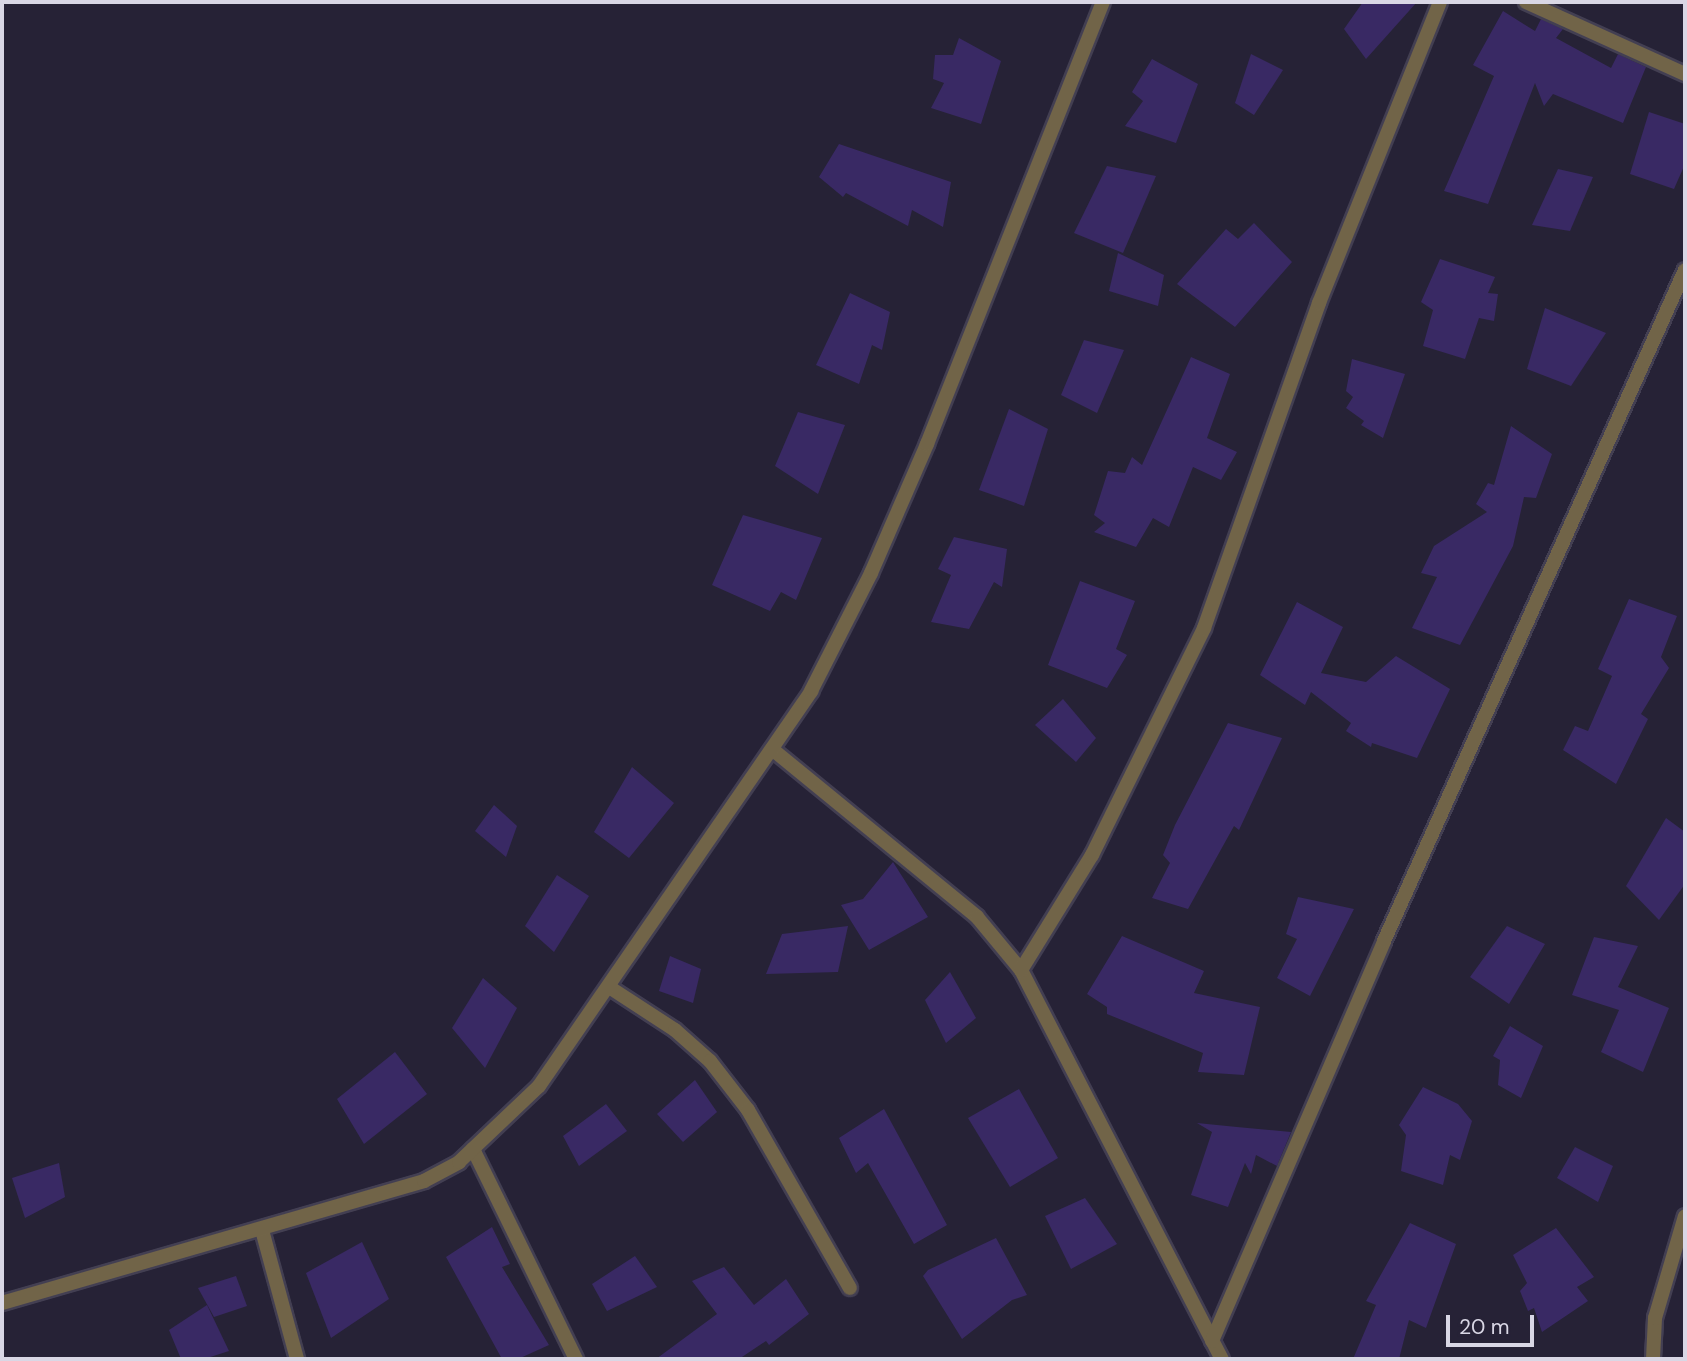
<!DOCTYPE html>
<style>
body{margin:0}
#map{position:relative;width:1687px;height:1361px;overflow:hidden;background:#262236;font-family:"DM Sans",sans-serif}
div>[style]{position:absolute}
.building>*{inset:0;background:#392964}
.roads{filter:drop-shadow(2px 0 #433f52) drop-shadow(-2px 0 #433f52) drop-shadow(0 2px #433f52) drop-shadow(0 -2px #433f52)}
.street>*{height:14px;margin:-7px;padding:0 7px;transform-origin:7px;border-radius:7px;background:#716448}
span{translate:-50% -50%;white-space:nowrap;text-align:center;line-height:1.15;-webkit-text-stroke:6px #262236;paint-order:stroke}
.frame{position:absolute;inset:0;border:4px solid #d9d7e5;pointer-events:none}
.scale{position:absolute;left:1446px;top:1315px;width:88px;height:32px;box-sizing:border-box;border:4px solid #d9d7e5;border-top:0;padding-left:9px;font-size:21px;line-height:24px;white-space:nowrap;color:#d9d7e5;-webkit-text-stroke:5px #262236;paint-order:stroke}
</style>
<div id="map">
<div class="building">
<div style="clip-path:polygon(1363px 2px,1417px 2px,1366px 59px,1344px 29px)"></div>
<div style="clip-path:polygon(1503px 11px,1535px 31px,1541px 19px,1563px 29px,1556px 38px,1611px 68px,1618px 54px,1646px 67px,1623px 123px,1553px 94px,1544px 106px,1535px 83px,1488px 204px,1444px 191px,1494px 76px,1473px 65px)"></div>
<div style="clip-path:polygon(959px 38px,1001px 61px,981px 124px,931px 108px,944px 83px,933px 79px,935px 55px,953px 55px)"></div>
<div style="clip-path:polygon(1251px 54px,1283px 70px,1254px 115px,1235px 103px)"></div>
<div style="clip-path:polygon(1152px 59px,1198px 84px,1176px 143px,1125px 126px,1143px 101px,1132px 92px)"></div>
<div style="clip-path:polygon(1649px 112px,1685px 124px,1685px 164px,1674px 189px,1630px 174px)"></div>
<div style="clip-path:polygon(839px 144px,951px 182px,943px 227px,912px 210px,908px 226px,846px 193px,843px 197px,819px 177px)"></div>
<div style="clip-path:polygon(1107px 166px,1156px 176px,1123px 253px,1074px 233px)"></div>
<div style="clip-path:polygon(1558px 169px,1593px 177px,1570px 231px,1532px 225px)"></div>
<div style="clip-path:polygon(1254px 223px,1292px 262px,1235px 327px,1177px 284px,1226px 229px,1238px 239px)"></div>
<div style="clip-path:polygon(1118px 253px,1164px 275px,1158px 306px,1109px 291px)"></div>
<div style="clip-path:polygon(1440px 259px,1495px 277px,1488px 293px,1498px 294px,1494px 321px,1479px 318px,1465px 359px,1423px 346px,1433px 310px,1421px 302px)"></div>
<div style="clip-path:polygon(850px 293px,890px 312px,882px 350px,872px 345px,859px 384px,816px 365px)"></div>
<div style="clip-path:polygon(1545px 308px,1606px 333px,1571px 386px,1527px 369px)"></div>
<div style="clip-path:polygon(1084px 340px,1124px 350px,1097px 413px,1061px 395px)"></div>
<div style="clip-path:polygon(1191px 357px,1230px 374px,1207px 438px,1237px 452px,1221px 480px,1193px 467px,1169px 527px,1153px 518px,1136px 547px,1094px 532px,1105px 523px,1094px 515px,1108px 471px,1125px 473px,1132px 457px,1142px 465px)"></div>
<div style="clip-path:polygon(1352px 359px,1405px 374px,1383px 438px,1361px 425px,1364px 421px,1346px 408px,1353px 397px,1346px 391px)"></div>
<div style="clip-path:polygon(1009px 409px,1048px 429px,1024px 506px,979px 490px)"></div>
<div style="clip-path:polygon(798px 412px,845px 425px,818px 494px,775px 466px)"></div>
<div style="clip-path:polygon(1511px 426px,1552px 454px,1536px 498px,1524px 497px,1513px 546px,1460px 645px,1412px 628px,1437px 577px,1421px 573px,1434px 546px,1487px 512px,1476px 504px,1488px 483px,1494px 485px)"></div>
<div style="clip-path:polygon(743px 515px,822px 538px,796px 600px,781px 592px,770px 611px,712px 585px)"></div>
<div style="clip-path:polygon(954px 537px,1007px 549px,1002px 587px,994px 582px,969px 629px,931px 622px,951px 575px,938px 569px)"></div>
<div style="clip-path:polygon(1080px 581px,1135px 601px,1116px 649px,1127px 655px,1107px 688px,1048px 665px)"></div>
<div style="clip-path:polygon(1629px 599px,1677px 616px,1661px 657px,1669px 668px,1641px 714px,1648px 719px,1616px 784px,1563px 750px,1575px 726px,1588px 731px,1612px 676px,1598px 669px)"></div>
<div style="clip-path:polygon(1297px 602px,1343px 627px,1321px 673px,1366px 682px,1396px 656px,1450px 689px,1417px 758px,1372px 743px,1371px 747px,1346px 731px,1351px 723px,1311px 692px,1305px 705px,1260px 675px)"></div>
<div style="clip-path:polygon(1063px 699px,1096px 738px,1076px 762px,1035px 725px)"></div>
<div style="clip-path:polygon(1228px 723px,1282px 738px,1239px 830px,1234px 826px,1188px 909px,1152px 898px,1170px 863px,1163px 855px,1175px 825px)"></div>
<div style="clip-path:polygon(632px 767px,674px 803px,629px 858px,594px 832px)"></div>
<div style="clip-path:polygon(494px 805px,517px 826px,506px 857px,475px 831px)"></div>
<div style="clip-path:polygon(1666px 818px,1685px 832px,1685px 884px,1659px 920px,1626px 886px)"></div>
<div style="clip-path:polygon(893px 862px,928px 917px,869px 950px,841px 905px,863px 899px)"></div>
<div style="clip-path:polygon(557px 875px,589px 896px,554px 952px,525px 926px)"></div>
<div style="clip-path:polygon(1298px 897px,1354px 909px,1310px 996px,1277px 978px,1297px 939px,1286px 934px)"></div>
<div style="clip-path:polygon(848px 926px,838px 972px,766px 974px,782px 934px)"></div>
<div style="clip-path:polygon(1507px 926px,1545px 944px,1509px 1004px,1470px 977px)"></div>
<div style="clip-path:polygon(1122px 936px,1204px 971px,1194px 993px,1260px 1007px,1244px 1075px,1198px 1072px,1203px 1053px,1107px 1014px,1107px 1007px,1087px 994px)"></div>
<div style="clip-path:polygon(1594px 937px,1638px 946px,1618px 987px,1669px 1008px,1643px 1072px,1601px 1052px,1619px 1010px,1572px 995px)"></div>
<div style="clip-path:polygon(670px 956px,701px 969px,693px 1003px,659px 991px)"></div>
<div style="clip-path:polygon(950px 972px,976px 1018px,946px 1043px,925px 1000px)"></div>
<div style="clip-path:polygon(483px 978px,517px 1008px,485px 1068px,452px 1028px)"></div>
<div style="clip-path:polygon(1510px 1026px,1543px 1046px,1521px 1098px,1498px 1085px,1500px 1060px,1493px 1056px)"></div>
<div style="clip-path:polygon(395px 1052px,427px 1094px,364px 1144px,337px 1099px)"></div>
<div style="clip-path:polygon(695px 1080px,717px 1112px,683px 1142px,657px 1114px)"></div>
<div style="clip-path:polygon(1423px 1087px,1458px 1104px,1472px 1121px,1460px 1160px,1450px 1155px,1443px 1185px,1401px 1171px,1406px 1135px,1399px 1125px)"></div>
<div style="clip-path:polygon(1019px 1089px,1058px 1158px,1010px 1187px,968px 1118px)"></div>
<div style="clip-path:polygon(606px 1104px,627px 1131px,579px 1166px,563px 1136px)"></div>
<div style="clip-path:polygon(884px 1109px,947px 1225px,914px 1244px,868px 1163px,856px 1173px,839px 1138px)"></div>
<div style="clip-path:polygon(1197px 1123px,1237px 1127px,1291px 1132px,1277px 1166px,1256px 1155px,1251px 1174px,1245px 1163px,1228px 1207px,1191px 1195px,1212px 1132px)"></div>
<div style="clip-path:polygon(1575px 1147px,1613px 1166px,1598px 1202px,1557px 1178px)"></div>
<div style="clip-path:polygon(59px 1163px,65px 1197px,25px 1218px,12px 1178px)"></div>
<div style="clip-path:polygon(1085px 1198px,1117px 1244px,1071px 1269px,1045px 1216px)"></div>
<div style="clip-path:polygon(1410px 1223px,1456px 1244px,1426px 1328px,1409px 1320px,1399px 1359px,1353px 1359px,1376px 1305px,1366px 1301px)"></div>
<div style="clip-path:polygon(492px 1227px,510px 1264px,502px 1267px,549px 1345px,518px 1359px,502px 1359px,446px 1257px)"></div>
<div style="clip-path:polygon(1556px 1228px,1594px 1277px,1577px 1287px,1588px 1301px,1542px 1332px,1534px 1308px,1528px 1311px,1520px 1291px,1527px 1283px,1513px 1255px)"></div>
<div style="clip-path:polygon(996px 1238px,1027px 1295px,1012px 1300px,962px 1339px,923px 1276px,928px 1270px)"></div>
<div style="clip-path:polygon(362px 1242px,389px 1299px,331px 1338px,306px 1273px)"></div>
<div style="clip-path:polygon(635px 1256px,657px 1287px,607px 1311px,592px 1284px)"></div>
<div style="clip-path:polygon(724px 1267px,754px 1305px,786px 1279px,809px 1314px,769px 1345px,766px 1341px,739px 1359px,656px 1359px,717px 1314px,692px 1281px)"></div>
<div style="clip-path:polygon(236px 1276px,247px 1306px,214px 1317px,198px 1288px)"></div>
<div style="clip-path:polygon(207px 1305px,229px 1351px,204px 1359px,181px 1359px,169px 1330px)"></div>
</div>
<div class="roads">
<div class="street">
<div style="left:1526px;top:2px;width:175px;rotate:24.4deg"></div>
<div style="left:772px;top:749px;width:265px;rotate:39.3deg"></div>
<div style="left:977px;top:917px;width:69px;rotate:50.3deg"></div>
<div style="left:1021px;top:970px;width:438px;rotate:62.7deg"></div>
<div style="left:1021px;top:970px;width:135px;rotate:-58.3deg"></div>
<div style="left:1092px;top:855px;width:253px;rotate:-63.7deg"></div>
<div style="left:1204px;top:628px;width:345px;rotate:-70.5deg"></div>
<div style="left:1319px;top:303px;width:324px;rotate:-68.1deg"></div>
<div style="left:609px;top:987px;width:79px;rotate:33.1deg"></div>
<div style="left:675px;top:1030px;width:47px;rotate:41.5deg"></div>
<div style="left:710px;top:1061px;width:62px;rotate:52.2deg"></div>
<div style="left:748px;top:1110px;width:205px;rotate:60.2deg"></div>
<div style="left:473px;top:1149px;width:234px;rotate:63.9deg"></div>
<div style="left:262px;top:1230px;width:134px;rotate:74.8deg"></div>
<div style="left:2px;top:1303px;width:439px;rotate:-16.1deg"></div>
<div style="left:424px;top:1181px;width:40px;rotate:-28deg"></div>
<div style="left:459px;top:1162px;width:110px;rotate:-43.5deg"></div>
<div style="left:539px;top:1086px;width:480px;rotate:-55.4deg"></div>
<div style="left:811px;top:691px;width:132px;rotate:-63deg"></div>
<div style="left:871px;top:573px;width:141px;rotate:-66.5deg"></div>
<div style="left:927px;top:444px;width:476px;rotate:-68.3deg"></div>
<div style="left:1212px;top:1341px;width:435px;rotate:-66.7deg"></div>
<div style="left:1384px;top:941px;width:735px;rotate:-65.84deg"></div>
<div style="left:1653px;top:1359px;width:41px;rotate:-87.2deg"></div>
<div style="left:1655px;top:1318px;width:106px;rotate:-73.6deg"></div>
</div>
</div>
<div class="frame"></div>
<div class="scale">20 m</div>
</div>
